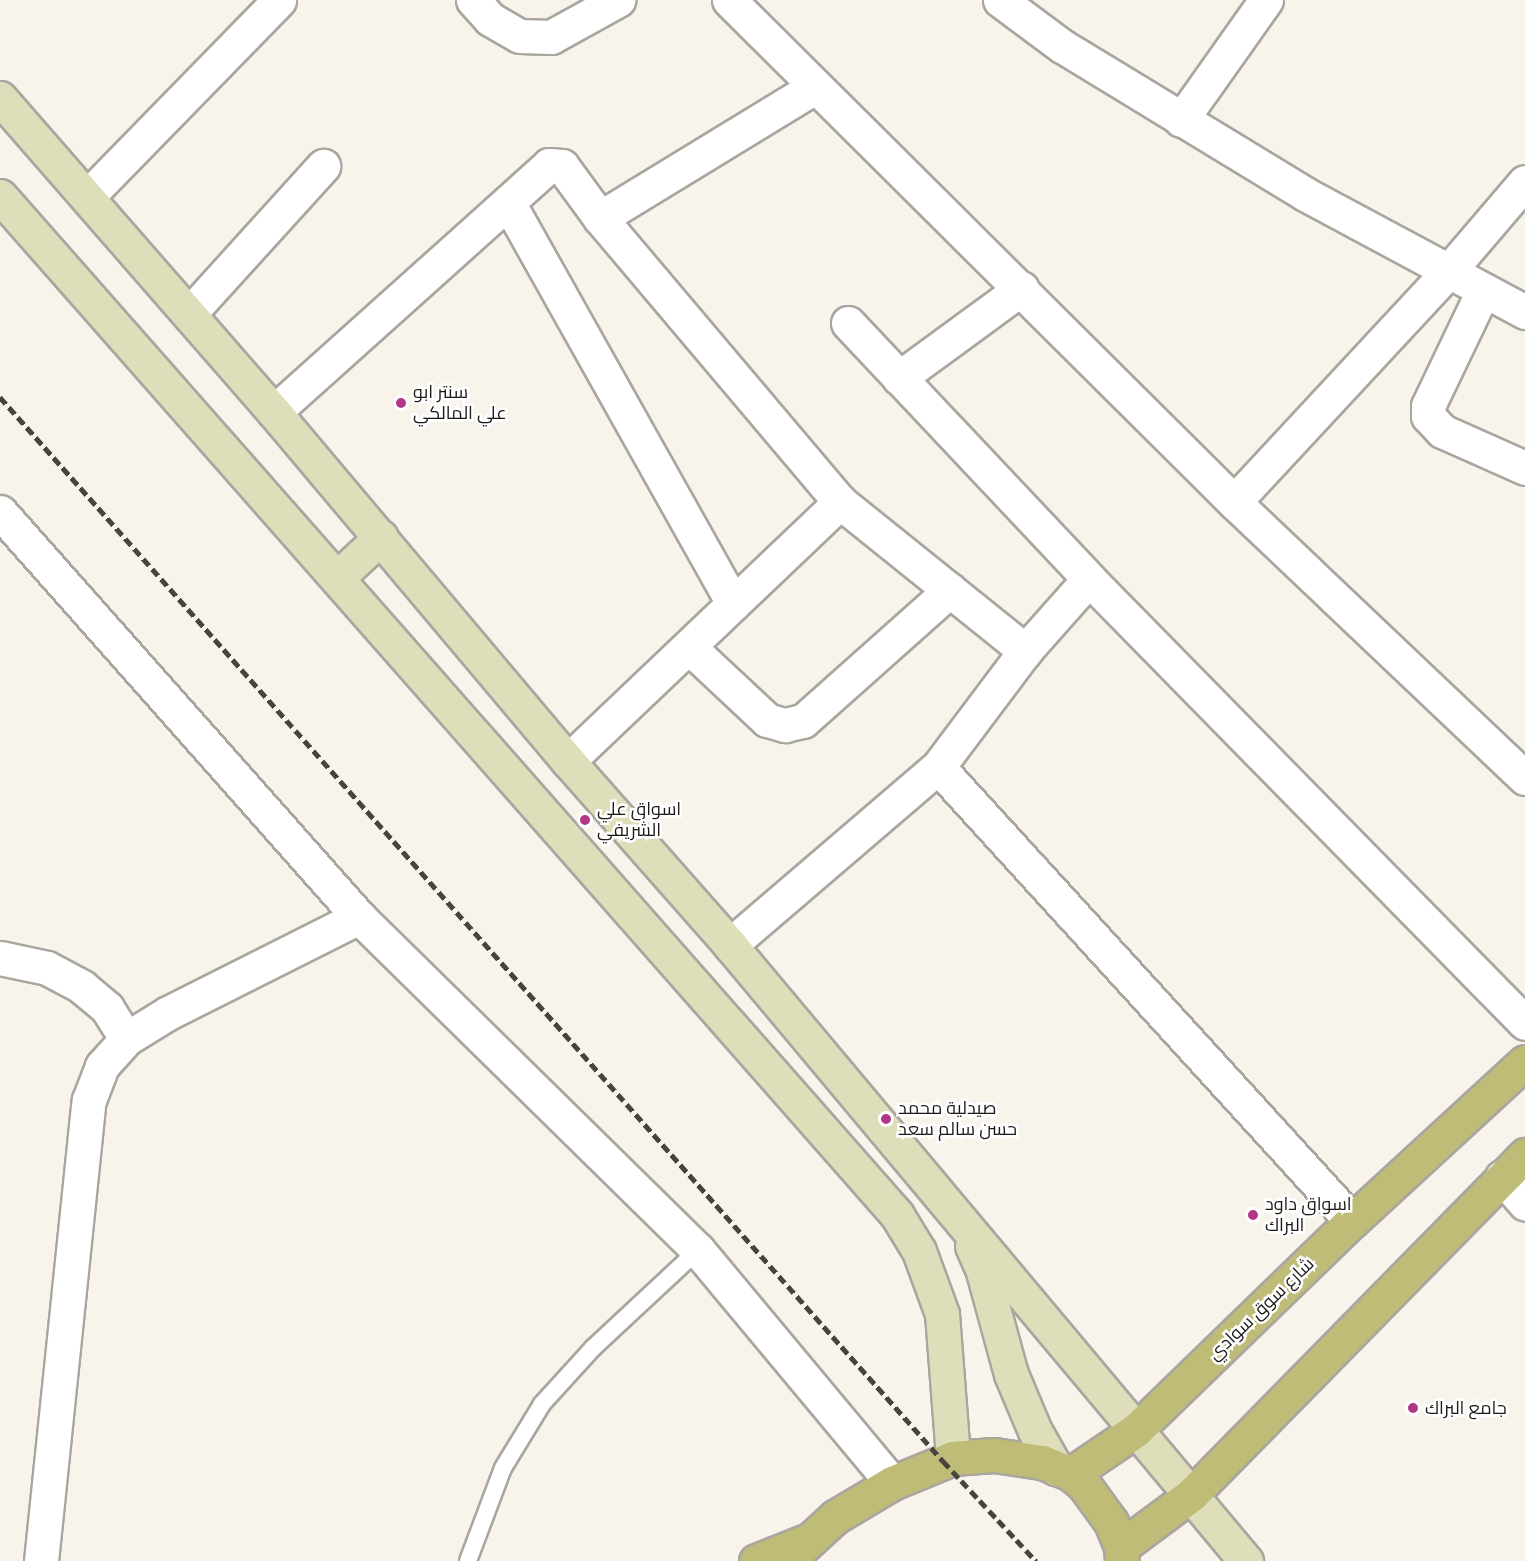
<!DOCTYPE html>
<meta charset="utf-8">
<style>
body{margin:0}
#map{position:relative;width:1525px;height:1561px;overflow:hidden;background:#f8f4ec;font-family:"Archivo Narrow",Cairo,sans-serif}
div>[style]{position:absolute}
.roads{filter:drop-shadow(2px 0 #aaa69f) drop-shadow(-2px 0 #aaa69f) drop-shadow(0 2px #aaa69f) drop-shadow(0 -2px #aaa69f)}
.lane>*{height:16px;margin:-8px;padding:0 8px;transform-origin:8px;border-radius:8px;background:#fff}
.street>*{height:33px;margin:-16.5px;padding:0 16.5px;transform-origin:16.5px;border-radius:16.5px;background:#fff}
.secondary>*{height:33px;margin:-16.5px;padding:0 16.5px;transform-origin:16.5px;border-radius:16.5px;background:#dfdebb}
.primary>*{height:33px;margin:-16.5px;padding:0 16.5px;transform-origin:16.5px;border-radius:16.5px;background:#bfbc77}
.rail>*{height:4.5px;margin-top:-2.25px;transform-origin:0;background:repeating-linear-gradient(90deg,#464340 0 9px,transparent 0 13.5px)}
.dots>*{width:16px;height:16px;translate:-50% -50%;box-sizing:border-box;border:3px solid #fff;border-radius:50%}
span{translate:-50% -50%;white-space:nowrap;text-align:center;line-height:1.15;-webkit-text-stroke:5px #fff;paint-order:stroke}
.poi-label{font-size:18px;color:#1c1a18}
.left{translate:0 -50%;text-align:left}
.street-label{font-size:18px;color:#1c1a18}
</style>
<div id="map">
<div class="roads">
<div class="lane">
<div style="left:468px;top:1561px;width:99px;rotate:-69.4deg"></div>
<div style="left:503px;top:1468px;width:75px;rotate:-58.6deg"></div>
<div style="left:542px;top:1404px;width:76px;rotate:-47.7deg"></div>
<div style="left:593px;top:1348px;width:144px;rotate:-43deg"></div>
</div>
<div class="street">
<div style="left:473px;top:0;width:25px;rotate:48deg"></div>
<div style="left:490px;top:19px;width:34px;rotate:30deg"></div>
<div style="left:520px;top:36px;width:31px;rotate:2deg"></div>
<div style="left:551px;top:37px;width:77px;rotate:-28.9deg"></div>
<div style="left:729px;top:0;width:712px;rotate:44.83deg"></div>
<div style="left:1234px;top:502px;width:401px;rotate:43.5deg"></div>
<div style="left:1000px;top:0;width:77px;rotate:36.6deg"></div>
<div style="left:1062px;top:46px;width:285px;rotate:31.3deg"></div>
<div style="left:1305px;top:194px;width:250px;rotate:28.2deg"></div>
<div style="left:1181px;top:120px;width:147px;rotate:-54.7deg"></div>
<div style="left:87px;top:197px;width:275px;rotate:-45.7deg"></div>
<div style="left:509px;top:204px;width:458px;rotate:60.7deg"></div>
<div style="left:600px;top:218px;width:252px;rotate:-31.4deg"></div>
<div style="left:1483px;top:291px;width:127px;rotate:115.6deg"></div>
<div style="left:1428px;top:406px;width:10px;rotate:90deg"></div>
<div style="left:1428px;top:416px;width:21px;rotate:47deg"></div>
<div style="left:1442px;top:431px;width:91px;rotate:24deg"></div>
<div style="left:189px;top:314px;width:200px;rotate:-47.8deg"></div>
<div style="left:848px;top:323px;width:352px;rotate:46.7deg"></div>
<div style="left:1089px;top:579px;width:622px;rotate:45.52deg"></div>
<div style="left:899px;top:378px;width:152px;rotate:-36.2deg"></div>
<div style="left:274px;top:412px;width:370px;rotate:-41.9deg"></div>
<div style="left:549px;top:165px;width:13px;rotate:4deg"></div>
<div style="left:562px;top:166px;width:64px;rotate:53.8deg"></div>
<div style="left:600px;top:218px;width:372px;rotate:49.8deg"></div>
<div style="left:840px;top:502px;width:238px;rotate:38.8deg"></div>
<div style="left:1234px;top:502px;width:314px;rotate:-47.1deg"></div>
<div style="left:1448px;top:272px;width:118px;rotate:-49.5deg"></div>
<div style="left:0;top:512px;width:541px;rotate:48.45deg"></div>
<div style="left:359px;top:917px;width:475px;rotate:44.5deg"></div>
<div style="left:698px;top:1250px;width:303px;rotate:50.2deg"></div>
<div style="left:689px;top:647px;width:107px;rotate:43.1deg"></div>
<div style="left:767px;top:720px;width:19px;rotate:16deg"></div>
<div style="left:785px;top:725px;width:18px;rotate:-13deg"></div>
<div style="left:803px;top:721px;width:197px;rotate:-41.7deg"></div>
<div style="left:568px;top:761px;width:376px;rotate:-43.6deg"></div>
<div style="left:938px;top:767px;width:614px;rotate:47.64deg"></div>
<div style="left:730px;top:945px;width:274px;rotate:-40.6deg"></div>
<div style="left:938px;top:767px;width:145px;rotate:-53.1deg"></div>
<div style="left:1025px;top:651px;width:96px;rotate:-48.4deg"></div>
<div style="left:0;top:958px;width:48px;rotate:12deg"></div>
<div style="left:47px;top:968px;width:40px;rotate:28deg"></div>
<div style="left:82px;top:987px;width:33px;rotate:40deg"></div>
<div style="left:107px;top:1008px;width:36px;rotate:58deg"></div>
<div style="left:1502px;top:1177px;width:35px;rotate:49deg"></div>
<div style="left:41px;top:1561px;width:463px;rotate:-84.1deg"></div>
<div style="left:89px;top:1100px;width:36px;rotate:-69deg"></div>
<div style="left:102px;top:1066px;width:36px;rotate:-48deg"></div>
<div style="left:126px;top:1039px;width:49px;rotate:-31.8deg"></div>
<div style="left:168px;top:1013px;width:214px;rotate:-26.7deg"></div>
</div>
<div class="secondary">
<div style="left:0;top:98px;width:417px;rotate:48.9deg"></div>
<div style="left:274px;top:412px;width:456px;rotate:49.9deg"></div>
<div style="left:568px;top:761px;width:245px;rotate:48.6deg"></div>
<div style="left:730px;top:945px;width:804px;rotate:50.05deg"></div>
<div style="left:0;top:196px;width:1358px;rotate:48.64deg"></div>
<div style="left:897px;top:1215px;width:42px;rotate:58.6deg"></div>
<div style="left:919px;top:1251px;width:67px;rotate:69.9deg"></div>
<div style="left:942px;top:1314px;width:144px;rotate:85.6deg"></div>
<div style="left:337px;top:578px;width:60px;rotate:-43deg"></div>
<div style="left:972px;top:1246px;width:24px;rotate:66deg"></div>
<div style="left:982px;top:1268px;width:110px;rotate:74.7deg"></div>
<div style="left:1011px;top:1374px;width:62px;rotate:67.2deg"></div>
<div style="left:1035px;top:1431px;width:43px;rotate:60.4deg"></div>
</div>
<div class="primary">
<div style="left:1071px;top:1474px;width:78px;rotate:-34.1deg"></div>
<div style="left:1136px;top:1430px;width:301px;rotate:-44.1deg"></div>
<div style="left:1352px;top:1221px;width:235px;rotate:-42.6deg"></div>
<div style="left:1121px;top:1547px;width:87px;rotate:-36.6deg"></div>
<div style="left:1191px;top:1495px;width:477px;rotate:-45.5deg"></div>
<div style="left:756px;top:1561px;width:52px;rotate:-21.6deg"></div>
<div style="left:787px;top:1561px;width:65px;rotate:-42.5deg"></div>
<div style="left:835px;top:1517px;width:66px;rotate:-30.8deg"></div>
<div style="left:892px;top:1483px;width:66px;rotate:-22.3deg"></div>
<div style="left:953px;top:1458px;width:41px;rotate:-4.2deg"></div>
<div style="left:994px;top:1455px;width:49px;rotate:8.3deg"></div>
<div style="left:1042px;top:1462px;width:31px;rotate:22deg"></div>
<div style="left:1071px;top:1474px;width:17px;rotate:40deg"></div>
<div style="left:1084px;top:1485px;width:46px;rotate:53.9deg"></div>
<div style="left:1111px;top:1522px;width:27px;rotate:68deg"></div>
<div style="left:1121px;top:1547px;width:14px;rotate:86deg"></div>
</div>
</div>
<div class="rail">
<div style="left:0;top:397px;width:1422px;rotate:48.45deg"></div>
<div style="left:943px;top:1461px;width:137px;rotate:47.1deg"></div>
</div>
<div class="dots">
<div style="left:401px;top:403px;background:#b23788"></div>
<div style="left:585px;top:820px;background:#b23788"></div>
<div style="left:886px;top:1119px;background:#b23788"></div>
<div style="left:1253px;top:1215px;background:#b23788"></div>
<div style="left:1413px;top:1408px;background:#b23788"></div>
</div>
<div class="poi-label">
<span class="left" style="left:413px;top:403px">سنتر ابو<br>علي المالكي</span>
<span class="left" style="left:597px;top:820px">اسواق علي<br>الشريفي</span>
<span class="left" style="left:898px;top:1119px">صيدلية محمد<br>حسن سالم سعد</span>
<span class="left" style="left:1265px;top:1215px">اسواق داود<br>البراك</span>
<span class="left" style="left:1425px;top:1408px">جامع البراك</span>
</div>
<div class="street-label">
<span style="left:1261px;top:1309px;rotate:-44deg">شارع سوق سوادي</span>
</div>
</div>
